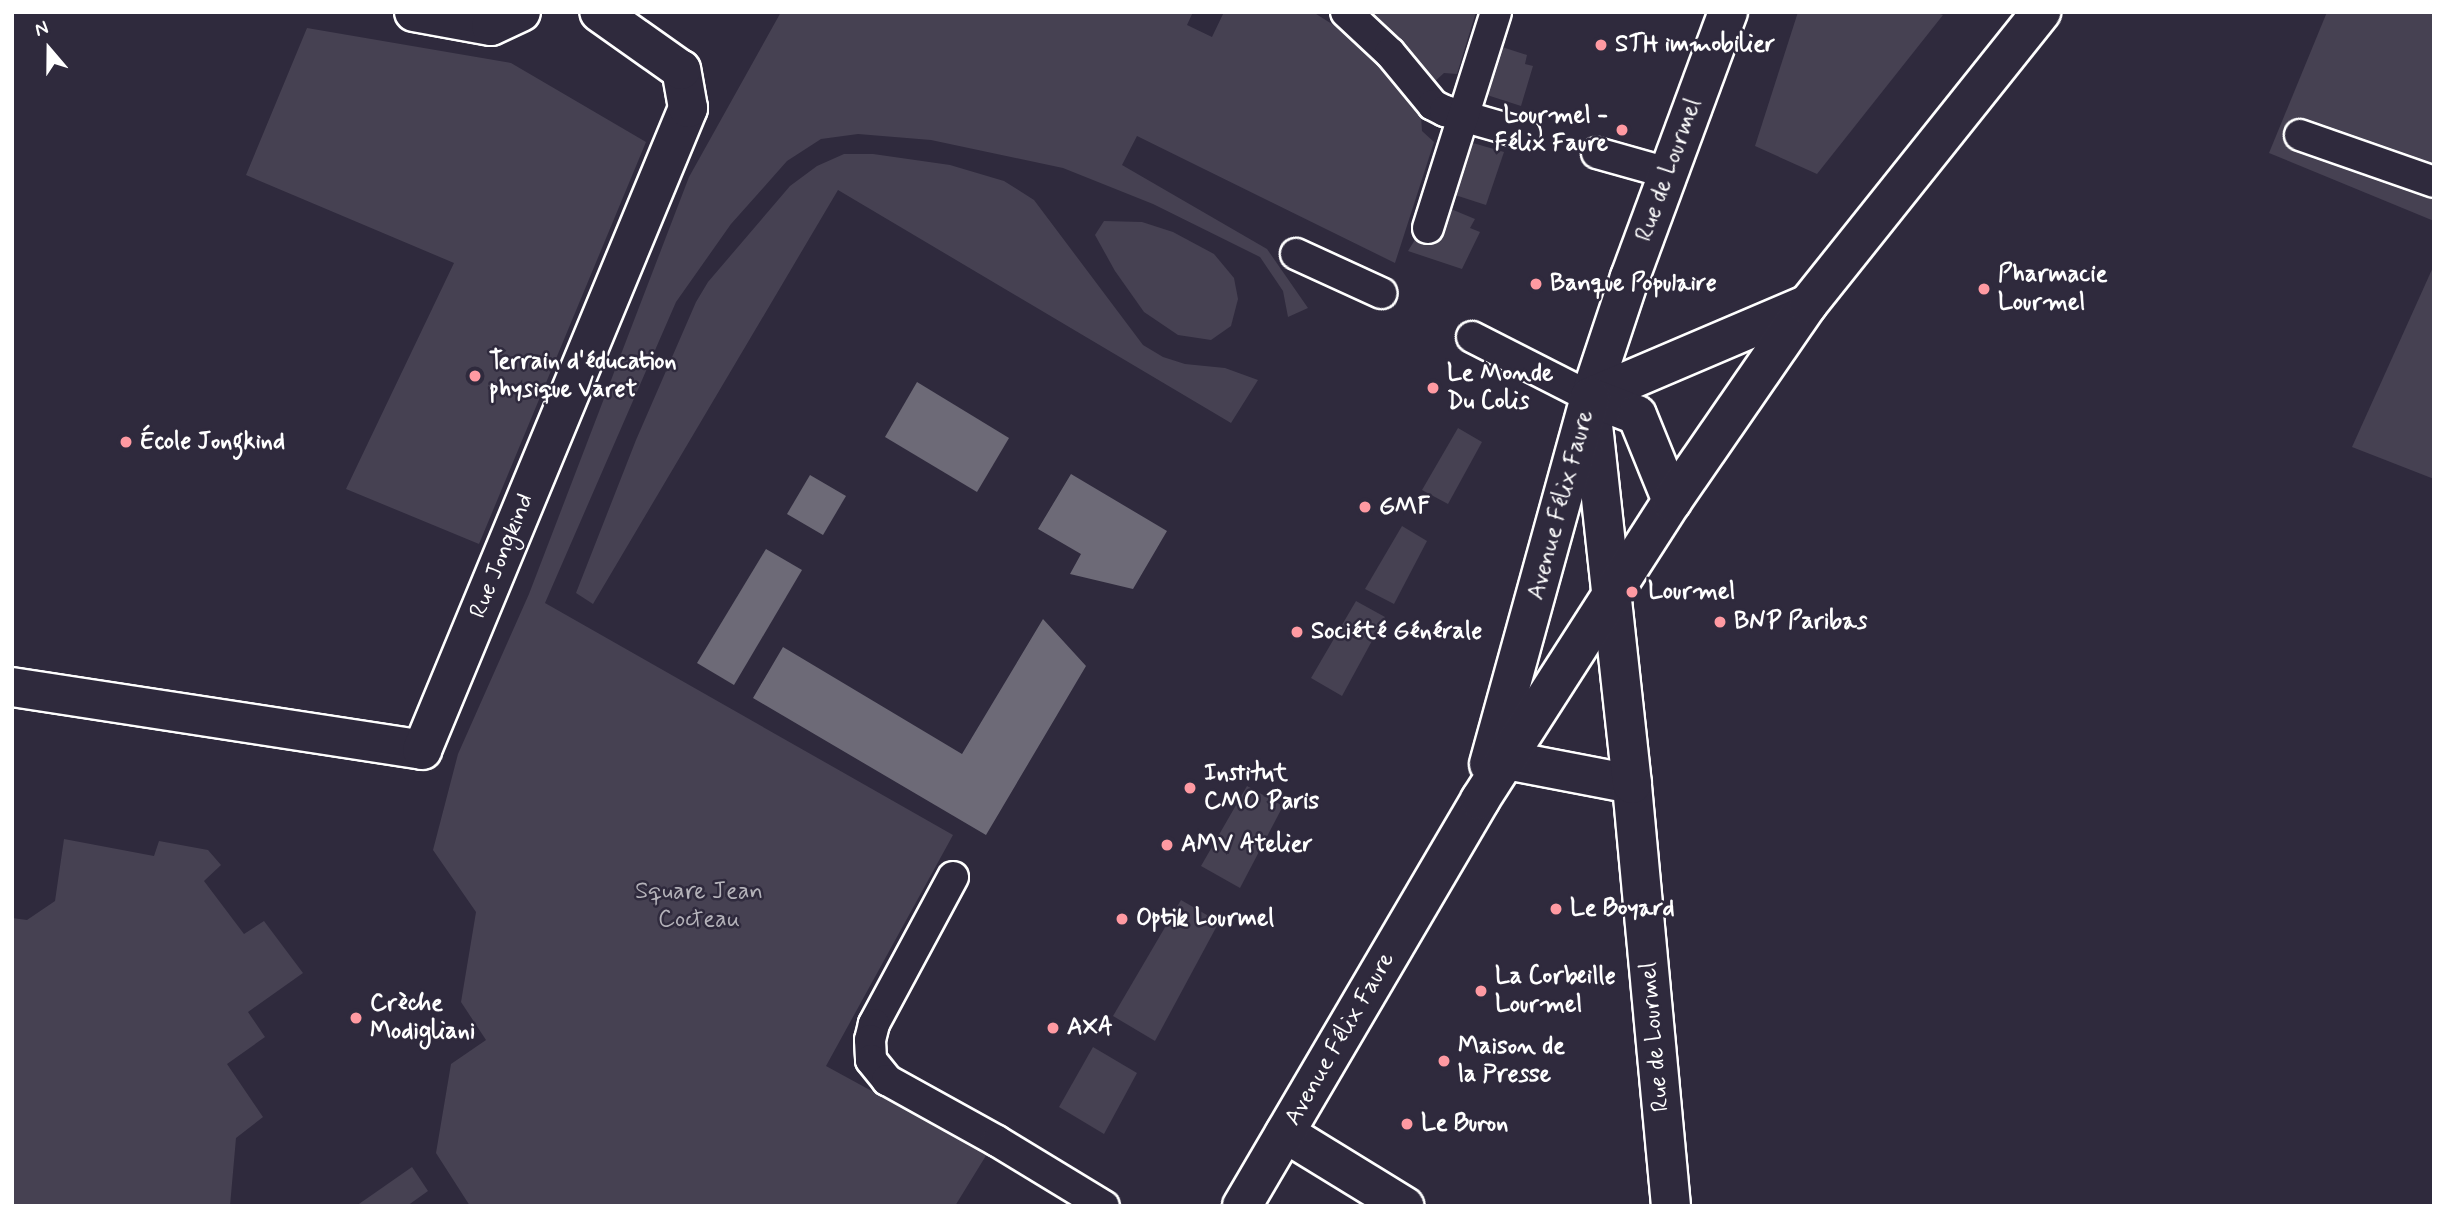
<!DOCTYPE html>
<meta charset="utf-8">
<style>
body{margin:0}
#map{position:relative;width:2446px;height:1218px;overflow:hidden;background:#2f2a3d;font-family:Mynerve,sans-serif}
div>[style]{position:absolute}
.green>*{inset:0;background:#464152}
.water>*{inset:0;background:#6d6a77}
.roads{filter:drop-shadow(2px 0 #fff) drop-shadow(-2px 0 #fff) drop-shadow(0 2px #fff) drop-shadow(0 -2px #fff)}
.service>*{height:30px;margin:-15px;padding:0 15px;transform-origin:15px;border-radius:15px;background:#2f2a3d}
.pedestrian>*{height:38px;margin:-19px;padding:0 19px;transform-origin:19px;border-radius:19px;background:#2f2a3d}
.minor>*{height:38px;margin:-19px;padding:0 19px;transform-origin:19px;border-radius:19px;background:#2f2a3d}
.tertiary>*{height:38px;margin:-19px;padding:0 19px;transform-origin:19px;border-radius:19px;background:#2f2a3d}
.dots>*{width:19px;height:19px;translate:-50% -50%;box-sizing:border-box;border:4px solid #2f2a3d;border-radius:50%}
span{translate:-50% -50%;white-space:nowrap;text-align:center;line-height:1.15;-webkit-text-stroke:5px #2f2a3d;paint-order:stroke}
.poi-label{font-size:24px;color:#fff;font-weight:700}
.left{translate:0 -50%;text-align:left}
.right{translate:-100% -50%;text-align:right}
.street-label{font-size:24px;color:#fff}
.park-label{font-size:24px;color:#b5b3ba}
.frame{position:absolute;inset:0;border:14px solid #fff;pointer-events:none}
.north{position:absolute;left:14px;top:14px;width:70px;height:70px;-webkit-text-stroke:5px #2f2a3d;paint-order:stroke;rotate:340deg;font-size:19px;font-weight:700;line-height:28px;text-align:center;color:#fff}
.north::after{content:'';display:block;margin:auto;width:24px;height:32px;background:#fff;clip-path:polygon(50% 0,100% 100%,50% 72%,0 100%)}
</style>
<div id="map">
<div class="green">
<div style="clip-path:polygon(781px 12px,1193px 12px,1187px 25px,1212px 37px,1224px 12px,1313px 12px,1343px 31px,1377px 62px,1421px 116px,1422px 131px,1434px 142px,1395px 263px,1137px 136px,1122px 165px,1267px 249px,1308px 308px,1288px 317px,1283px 291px,1260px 257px,1153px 204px,1063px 168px,931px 140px,858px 134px,821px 139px,787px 161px,731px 224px,676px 302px,545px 603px,953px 835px,826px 1066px,987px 1154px,955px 1206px,470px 1206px,436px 1153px,451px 1064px,486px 1040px,461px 1002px,476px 912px,433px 850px,458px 754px,529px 594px,689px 177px)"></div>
<div style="clip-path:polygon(1370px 12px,1476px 12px,1457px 74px,1444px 73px,1433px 83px,1400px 40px)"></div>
<div style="clip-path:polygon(1798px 12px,1934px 12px,1943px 15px,1817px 174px,1755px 146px)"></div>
<div style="clip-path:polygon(2327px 12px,2434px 12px,2434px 221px,2269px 153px)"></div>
<div style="clip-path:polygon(307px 28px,511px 63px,646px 142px,479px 544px,346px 489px,454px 263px,246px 175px)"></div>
<div style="clip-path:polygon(1502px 47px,1527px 55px,1525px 64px,1533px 66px,1521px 106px,1487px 95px)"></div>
<div style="clip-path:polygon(1473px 143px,1504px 152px,1486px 205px,1455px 195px)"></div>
<div style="clip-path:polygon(844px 154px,873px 154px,950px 165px,1004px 181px,1034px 200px,1143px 345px,1163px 357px,1185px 364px,1225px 368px,1258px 380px,1231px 423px,838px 190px,593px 604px,576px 593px,636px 440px,696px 302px,708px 282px,790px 186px,817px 166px)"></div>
<div style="clip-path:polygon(1451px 209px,1475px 219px,1470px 228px,1480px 232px,1462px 269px,1408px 251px,1419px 233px,1438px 238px)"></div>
<div style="clip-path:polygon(1104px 221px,1142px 222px,1173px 232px,1214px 254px,1234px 278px,1238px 299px,1231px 326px,1211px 340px,1178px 335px,1144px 312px,1115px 271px,1095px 235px)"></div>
<div style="clip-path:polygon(2434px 265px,2434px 479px,2352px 447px)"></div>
<div style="clip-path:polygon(1458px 428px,1482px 442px,1448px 504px,1422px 490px)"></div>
<div style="clip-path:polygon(1402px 526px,1427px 541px,1394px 604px,1365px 589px)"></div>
<div style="clip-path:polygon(1356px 601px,1385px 617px,1342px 696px,1311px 678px)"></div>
<div style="clip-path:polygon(1247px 786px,1283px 806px,1240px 888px,1201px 866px)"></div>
<div style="clip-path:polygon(64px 839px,154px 856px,159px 841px,208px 850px,221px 865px,204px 881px,244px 934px,264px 921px,303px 973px,248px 1012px,265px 1037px,227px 1064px,263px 1117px,236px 1138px,230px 1206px,12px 1206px,12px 918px,27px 920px,55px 901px)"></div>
<div style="clip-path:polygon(1181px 900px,1219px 922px,1155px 1041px,1113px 1016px)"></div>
<div style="clip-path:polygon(1093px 1047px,1137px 1073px,1104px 1134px,1059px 1107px)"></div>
<div style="clip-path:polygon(412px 1167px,428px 1191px,407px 1206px,356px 1206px)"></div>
</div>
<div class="water">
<div style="clip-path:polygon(917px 382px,1009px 438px,977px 492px,885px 437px)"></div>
<div style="clip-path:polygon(1071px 474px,1167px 531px,1133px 589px,1070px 574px,1081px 554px,1038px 529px)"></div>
<div style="clip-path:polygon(810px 475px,846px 496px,823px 535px,787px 514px)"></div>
<div style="clip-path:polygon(766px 549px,802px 570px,734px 685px,697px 663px)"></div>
<div style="clip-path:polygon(1043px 619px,1086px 666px,986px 835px,753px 698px,783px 647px,962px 754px)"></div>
</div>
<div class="roads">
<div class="service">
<div style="left:1346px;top:12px;width:60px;rotate:43deg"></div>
<div style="left:1390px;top:53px;width:67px;rotate:50.4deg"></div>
<div style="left:1433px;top:105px;width:13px;rotate:27deg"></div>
<div style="left:1445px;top:111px;width:83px;rotate:16deg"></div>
<div style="left:2300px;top:135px;width:142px;rotate:19.3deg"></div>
<div style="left:1597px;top:153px;width:74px;rotate:15.7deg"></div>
<div style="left:1428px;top:228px;width:226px;rotate:-72.5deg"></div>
<div style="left:1296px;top:254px;width:94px;rotate:24.6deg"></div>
<div style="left:1472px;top:337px;width:132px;rotate:27deg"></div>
<div style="left:953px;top:877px;width:167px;rotate:118.3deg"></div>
<div style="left:874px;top:1024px;width:16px;rotate:104deg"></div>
<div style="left:870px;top:1040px;width:20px;rotate:87deg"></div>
<div style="left:871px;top:1060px;width:26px;rotate:51deg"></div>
<div style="left:887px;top:1080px;width:126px;rotate:29deg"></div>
<div style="left:997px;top:1141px;width:125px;rotate:31.3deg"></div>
</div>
<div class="pedestrian">
<div style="left:12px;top:687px;width:415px;rotate:8.7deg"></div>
<div style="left:422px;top:750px;width:695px;rotate:-67.49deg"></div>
<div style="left:688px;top:108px;width:39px;rotate:-100deg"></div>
<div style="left:681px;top:70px;width:100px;rotate:-144.7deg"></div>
</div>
<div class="minor">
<div style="left:414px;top:12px;width:78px;rotate:10.3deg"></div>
<div style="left:491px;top:26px;width:33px;rotate:-25deg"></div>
<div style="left:1506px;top:760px;width:128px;rotate:10.8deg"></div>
<div style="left:1285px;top:1133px;width:140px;rotate:31.5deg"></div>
<div style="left:1671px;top:1206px;width:424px;rotate:-95.3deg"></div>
<div style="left:1632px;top:784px;width:389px;rotate:-96.2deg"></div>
<div style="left:1590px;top:397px;width:126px;rotate:-71.6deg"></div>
<div style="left:1630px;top:277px;width:283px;rotate:-69.7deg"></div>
</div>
<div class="tertiary">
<div style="left:1590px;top:397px;width:237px;rotate:-23.1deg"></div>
<div style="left:1590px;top:397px;width:50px;rotate:21deg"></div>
<div style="left:1637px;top:415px;width:93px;rotate:67.9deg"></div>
<div style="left:1489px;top:764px;width:381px;rotate:-74.6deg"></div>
<div style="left:1242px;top:1206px;width:471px;rotate:-59.6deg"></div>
<div style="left:1480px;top:800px;width:355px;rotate:-57.3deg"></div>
<div style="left:1672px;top:501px;width:239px;rotate:-55.4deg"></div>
<div style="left:1808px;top:304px;width:374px;rotate:-51.4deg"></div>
</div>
</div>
<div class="dots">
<div style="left:1601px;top:45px;background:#ff9aa2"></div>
<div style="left:1622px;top:130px;background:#ff9aa2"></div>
<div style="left:1536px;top:284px;background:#ff9aa2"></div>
<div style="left:1984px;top:289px;background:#ff9aa2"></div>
<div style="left:475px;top:376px;background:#ff9aa2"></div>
<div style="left:1433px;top:388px;background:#ff9aa2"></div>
<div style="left:126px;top:442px;background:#ff9aa2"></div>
<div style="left:1365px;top:507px;background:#ff9aa2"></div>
<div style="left:1632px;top:592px;background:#ff9aa2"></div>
<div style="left:1720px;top:622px;background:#ff9aa2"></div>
<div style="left:1297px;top:632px;background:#ff9aa2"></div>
<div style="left:1190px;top:788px;background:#ff9aa2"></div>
<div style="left:1167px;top:845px;background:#ff9aa2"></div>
<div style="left:1556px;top:909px;background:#ff9aa2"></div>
<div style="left:1122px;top:919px;background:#ff9aa2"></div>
<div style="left:1481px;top:991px;background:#ff9aa2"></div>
<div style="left:356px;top:1018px;background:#ff9aa2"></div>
<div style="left:1053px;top:1028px;background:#ff9aa2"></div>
<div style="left:1444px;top:1061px;background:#ff9aa2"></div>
<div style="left:1407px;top:1124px;background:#ff9aa2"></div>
</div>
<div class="poi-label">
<span class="left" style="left:1615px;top:45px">STH immobilier</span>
<span class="right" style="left:1608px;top:130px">Lourmel -<br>Félix Faure</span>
<span class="left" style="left:1998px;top:289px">Pharmacie<br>Lourmel</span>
<span class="left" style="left:1550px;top:284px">Banque Populaire</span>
<span class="left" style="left:489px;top:376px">Terrain d'éducation<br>physique Varet</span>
<span class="left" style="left:1447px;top:388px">Le Monde<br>Du Colis</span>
<span class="left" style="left:140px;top:442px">École Jongkind</span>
<span class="left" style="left:1379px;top:507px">GMF</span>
<span class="left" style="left:1648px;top:592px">Lourmel</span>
<span class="left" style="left:1734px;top:622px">BNP Paribas</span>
<span class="left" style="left:1311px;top:632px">Société Générale</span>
<span class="left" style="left:1204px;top:788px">Institut<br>CMO Paris</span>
<span class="left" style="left:1181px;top:845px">AMV Atelier</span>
<span class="left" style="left:1570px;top:909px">Le Boyard</span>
<span class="left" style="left:1136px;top:919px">Optik Lourmel</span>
<span class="left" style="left:1495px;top:991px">La Corbeille<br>Lourmel</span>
<span class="left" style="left:370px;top:1018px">Crèche<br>Modigliani</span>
<span class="left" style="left:1067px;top:1028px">AXA</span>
<span class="left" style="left:1458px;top:1061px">Maison de<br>la Presse</span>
<span class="left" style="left:1421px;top:1124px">Le Buron</span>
</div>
<div class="street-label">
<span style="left:1669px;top:170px;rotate:-70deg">Rue de Lourmel</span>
<span style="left:1561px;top:505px;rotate:-75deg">Avenue Félix Faure</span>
<span style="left:502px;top:556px;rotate:-68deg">Rue Jongkind</span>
<span style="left:1655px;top:1037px;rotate:-95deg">Rue de Lourmel</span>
<span style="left:1340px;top:1039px;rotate:-60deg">Avenue Félix Faure</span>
</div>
<div class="park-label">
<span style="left:699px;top:906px">Square Jean<br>Cocteau</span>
</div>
<div class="frame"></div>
<div class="north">N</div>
</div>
